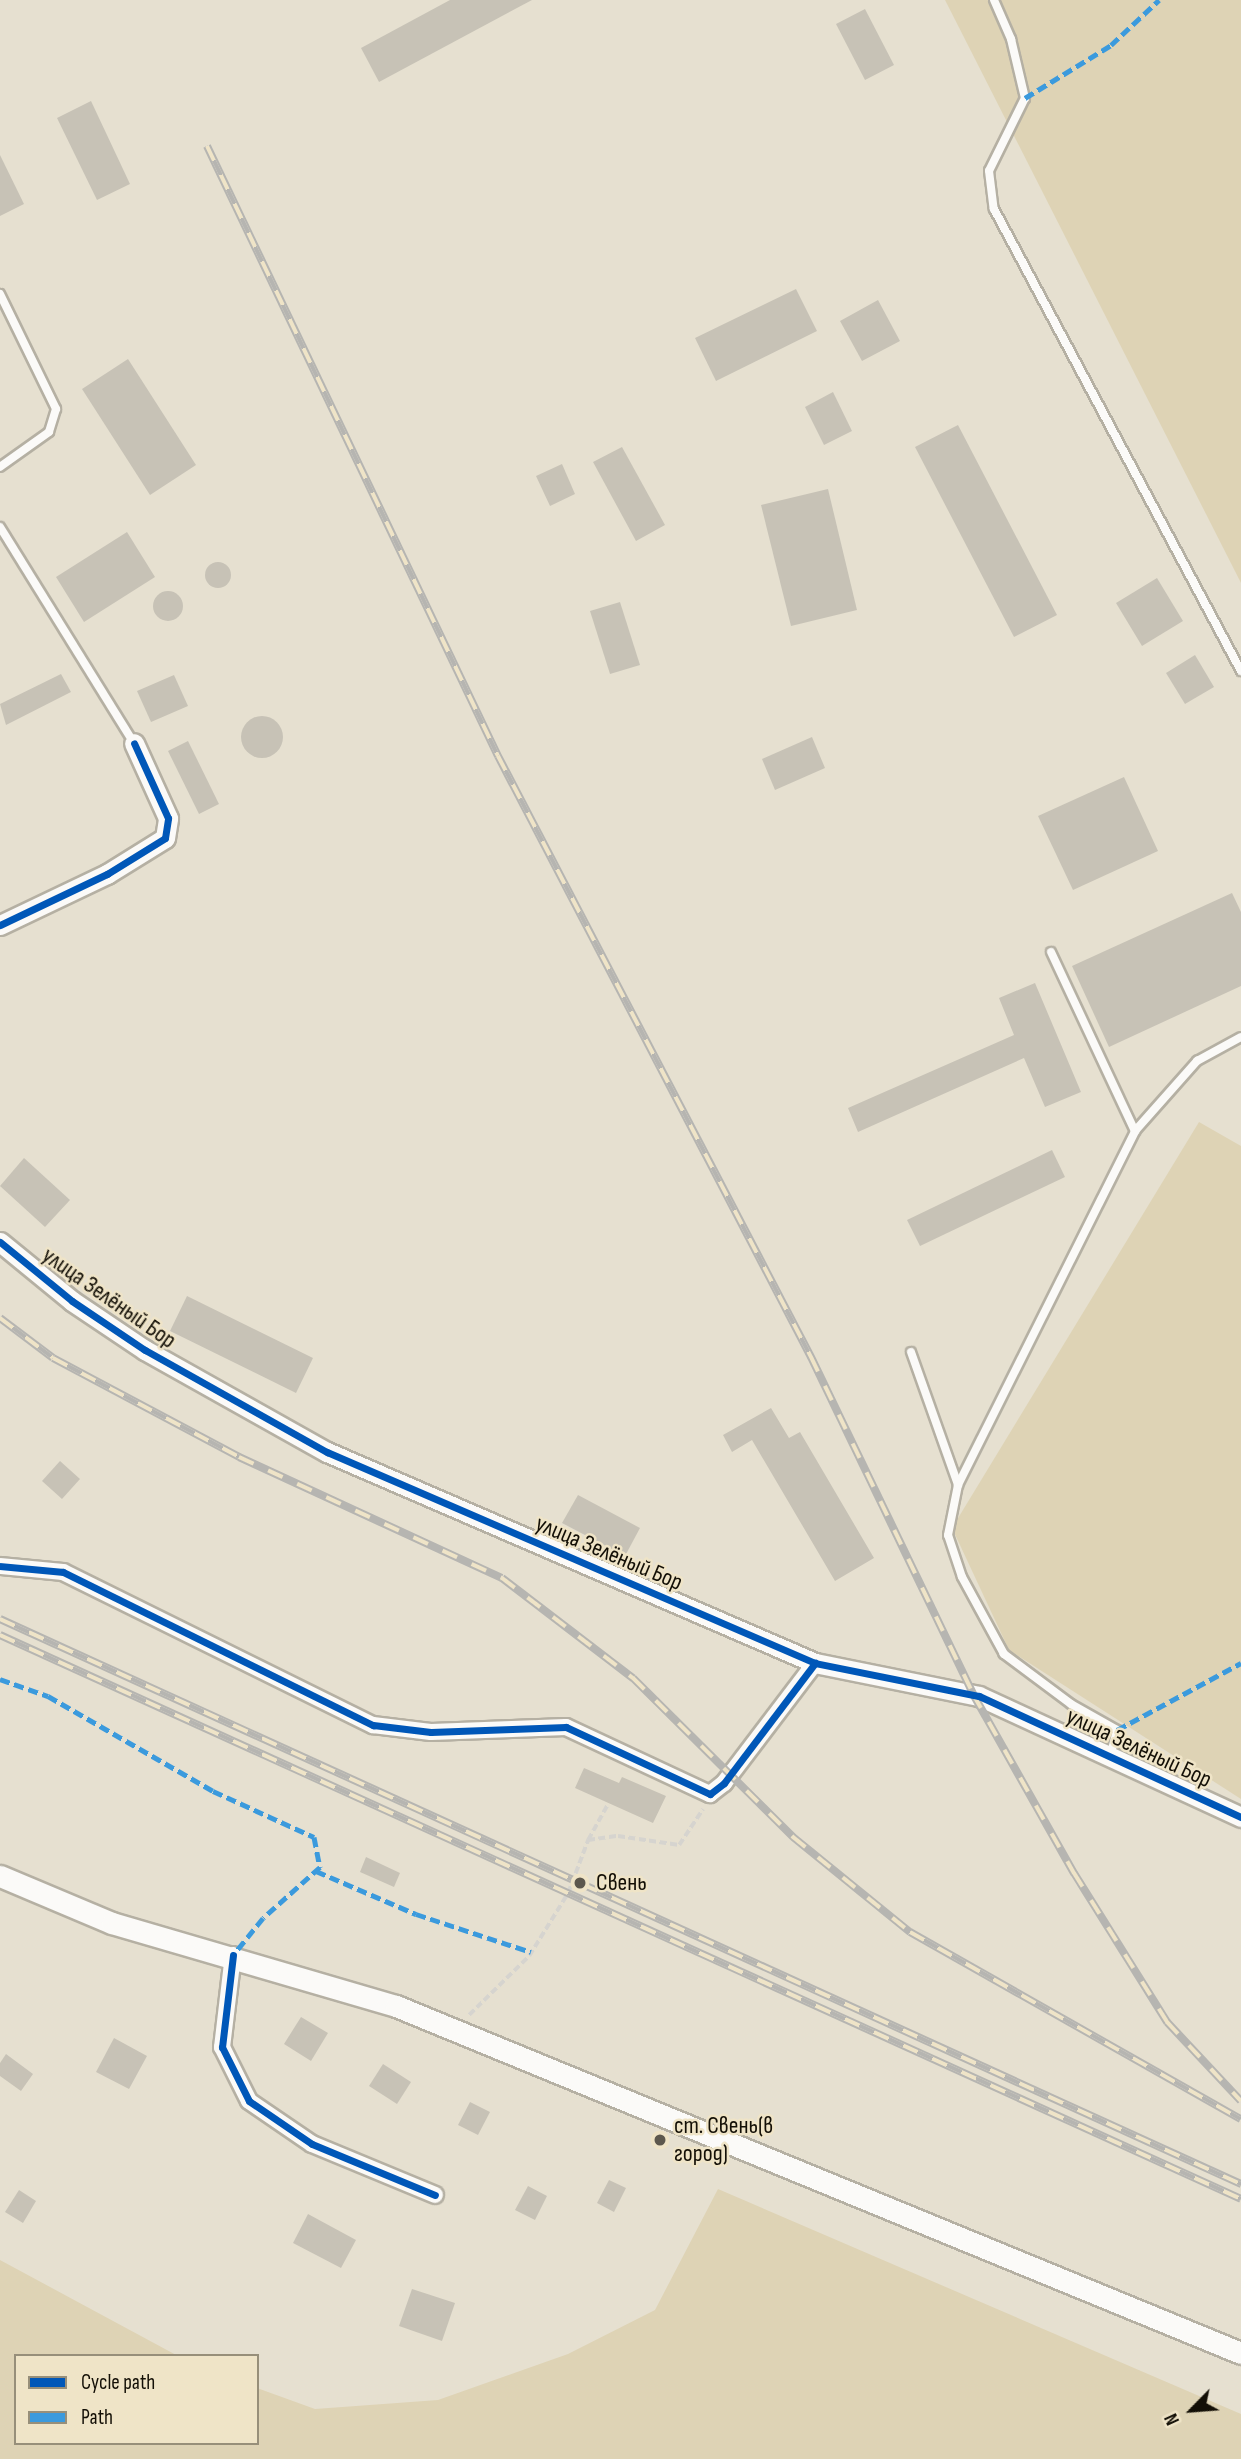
<!DOCTYPE html>
<meta charset="utf-8">
<style>
body{margin:0}
#map{position:relative;width:1241px;height:2459px;overflow:hidden;background:#e6e0d0;font-family:"Sofia Sans Condensed",sans-serif}
div>[style]{position:absolute}
.green>*{inset:0;background:#ded3b5}
.building>*{inset:0;background:#c7c2b6}
.round{border-radius:50%}
.path>*{height:3.5px;margin-top:-1.75px;transform-origin:0;background:repeating-linear-gradient(90deg,#d6d4cf 0 7px,transparent 0 10.5px)}
.roads{filter:drop-shadow(2px 0 #b5b0a3) drop-shadow(-2px 0 #b5b0a3) drop-shadow(0 2px #b5b0a3) drop-shadow(0 -2px #b5b0a3)}
.service>*{height:8px;margin:-4px;padding:0 4px;transform-origin:4px;border-radius:4px;background:#fbfaf8}
.minor>*{height:16px;margin:-8px;padding:0 8px;transform-origin:8px;border-radius:8px;background:#fbfaf8}
.tertiary>*{height:19px;margin:-9.5px;padding:0 9.5px;transform-origin:9.5px;border-radius:9.5px;background:#fbfaf8}
.secondary>*{height:21px;margin:-10.5px;padding:0 10.5px;transform-origin:10.5px;border-radius:10.5px;background:#fbfaf8}
.rail>*{height:8px;margin-top:-4px;transform-origin:0;background:repeating-linear-gradient(90deg,#efe4c7 0 16px,#b6b5b1 0 32px);box-sizing:border-box;border-block:2px solid #b6b5b1}
.quiet>*{height:5px;margin-top:-2.5px;transform-origin:0;background:repeating-linear-gradient(90deg,#3b9add 0 10px,transparent 0 15px)}
.cycleway>*{height:7px;margin:-3.5px;padding:0 3.5px;transform-origin:3.5px;border-radius:3.5px;background:#0057b8}
.dots>*{width:19px;height:19px;translate:-50% -50%;box-sizing:border-box;border:4px solid #efe4c7;border-radius:50%}
span{translate:-50% -50%;white-space:nowrap;text-align:center;line-height:1.15;-webkit-text-stroke:5px #efe4c7;paint-order:stroke}
.street-label{font-size:24px;color:#130f06}
.poi-label{font-size:24px;color:#130f06}
.left{translate:0 -50%;text-align:left}
.legend{position:absolute;left:14px;top:2354px;width:245px;height:91px;box-sizing:border-box;background:#efe4c7;border:2px solid #978f7a;margin:0;padding:9px 12px;list-style:none;font-size:21px;color:#130f06}
.legend li{display:flex;align-items:center;gap:14px;height:35px}
.legend b{width:35px;border:2px solid #978f7a}
.north{position:absolute;left:1157px;top:2375px;width:70px;height:70px;-webkit-text-stroke:5px #efe4c7;paint-order:stroke;rotate:245deg;font-size:19px;font-weight:700;line-height:28px;text-align:center;color:#130f06}
.north::after{content:'';display:block;margin:auto;width:24px;height:32px;background:#130f06;clip-path:polygon(50% 0,100% 100%,50% 72%,0 100%)}
</style>
<div id="map">
<div class="green">
<div style="clip-path:polygon(945px 0,1241px 0,1241px 583px)"></div>
<div style="clip-path:polygon(1199px 1122px,1241px 1146px,1241px 1799px,1009px 1650px,952px 1528px)"></div>
<div style="clip-path:polygon(718px 2189px,1241px 2414px,1241px 2459px,0 2459px,0 2260px,178px 2356px,16px 2356px,16px 2443px,257px 2443px,257px 2388px,315px 2409px,438px 2400px,568px 2354px,655px 2310px)"></div>
</div>
<div class="building">
<div style="clip-path:polygon(450px 0,532px 0,379px 82px,361px 48px)"></div>
<div style="clip-path:polygon(865px 9px,894px 65px,865px 80px,836px 24px)"></div>
<div style="clip-path:polygon(91px 101px,130px 184px,97px 200px,57px 118px)"></div>
<div style="clip-path:polygon(0 155px,24px 204px,0 216px)"></div>
<div style="clip-path:polygon(796px 289px,817px 331px,716px 381px,695px 338px)"></div>
<div style="clip-path:polygon(878px 300px,900px 341px,862px 361px,840px 321px)"></div>
<div style="clip-path:polygon(128px 359px,196px 465px,150px 495px,82px 389px)"></div>
<div style="clip-path:polygon(833px 392px,852px 431px,824px 445px,805px 407px)"></div>
<div style="clip-path:polygon(958px 425px,1057px 615px,1014px 637px,915px 447px)"></div>
<div style="clip-path:polygon(622px 447px,665px 525px,636px 541px,593px 462px)"></div>
<div style="clip-path:polygon(562px 464px,575px 494px,550px 506px,536px 476px)"></div>
<div style="clip-path:polygon(828px 489px,857px 610px,791px 626px,761px 505px)"></div>
<div style="clip-path:polygon(127px 532px,155px 577px,84px 622px,56px 577px)"></div>
<div class="round" style="left:205px;top:562px;width:26px;height:26px"></div>
<div style="clip-path:polygon(1157px 578px,1183px 621px,1142px 646px,1116px 603px)"></div>
<div class="round" style="left:153px;top:591px;width:30px;height:30px"></div>
<div style="clip-path:polygon(620px 602px,640px 665px,610px 674px,590px 611px)"></div>
<div style="clip-path:polygon(1195px 655px,1214px 687px,1185px 704px,1166px 673px)"></div>
<div style="clip-path:polygon(61px 674px,71px 692px,6px 725px,0 704px)"></div>
<div style="clip-path:polygon(174px 675px,188px 706px,151px 722px,137px 691px)"></div>
<div class="round" style="left:241px;top:716px;width:42px;height:42px"></div>
<div style="clip-path:polygon(812px 737px,825px 768px,775px 790px,762px 759px)"></div>
<div style="clip-path:polygon(188px 741px,219px 804px,199px 814px,168px 751px)"></div>
<div style="clip-path:polygon(1124px 777px,1158px 851px,1073px 890px,1038px 816px)"></div>
<div style="clip-path:polygon(1232px 893px,1241px 912px,1241px 986px,1109px 1047px,1072px 966px)"></div>
<div style="clip-path:polygon(1035px 983px,1081px 1092px,1045px 1107px,1024px 1058px,858px 1132px,848px 1108px,1014px 1035px,999px 998px)"></div>
<div style="clip-path:polygon(1052px 1150px,1065px 1177px,920px 1246px,907px 1220px)"></div>
<div style="clip-path:polygon(24px 1158px,70px 1200px,45px 1227px,0 1186px)"></div>
<div style="clip-path:polygon(187px 1296px,313px 1358px,296px 1393px,170px 1331px)"></div>
<div style="clip-path:polygon(771px 1408px,789px 1438px,800px 1432px,874px 1558px,835px 1581px,752px 1440px,732px 1452px,723px 1435px)"></div>
<div style="clip-path:polygon(60px 1461px,80px 1479px,62px 1499px,42px 1481px)"></div>
<div style="clip-path:polygon(578px 1495px,640px 1528px,625px 1556px,562px 1523px)"></div>
<div style="clip-path:polygon(584px 1768px,619px 1783px,622px 1777px,666px 1796px,653px 1823px,575px 1788px)"></div>
<div style="clip-path:polygon(366px 1857px,400px 1873px,394px 1887px,360px 1872px)"></div>
<div style="clip-path:polygon(301px 2017px,328px 2033px,311px 2061px,284px 2044px)"></div>
<div style="clip-path:polygon(114px 2038px,147px 2056px,129px 2089px,96px 2072px)"></div>
<div style="clip-path:polygon(6px 2054px,33px 2074px,21px 2091px,0 2076px,0 2063px)"></div>
<div style="clip-path:polygon(383px 2064px,411px 2082px,397px 2104px,369px 2086px)"></div>
<div style="clip-path:polygon(470px 2102px,490px 2112px,478px 2135px,458px 2125px)"></div>
<div style="clip-path:polygon(609px 2180px,626px 2188px,614px 2212px,597px 2203px)"></div>
<div style="clip-path:polygon(528px 2186px,547px 2196px,535px 2220px,515px 2210px)"></div>
<div style="clip-path:polygon(19px 2190px,36px 2201px,23px 2223px,5px 2212px)"></div>
<div style="clip-path:polygon(308px 2214px,356px 2240px,341px 2268px,293px 2243px)"></div>
<div style="clip-path:polygon(412px 2289px,455px 2303px,442px 2341px,399px 2326px)"></div>
</div>
<div class="path">
<div style="left:588px;top:1840px;width:39px;rotate:-61deg"></div>
<div style="left:469px;top:2015px;width:84px;rotate:-44.5deg"></div>
<div style="left:529px;top:1956px;width:74px;rotate:-58.2deg"></div>
<div style="left:568px;top:1893px;width:57px;rotate:-69.3deg"></div>
<div style="left:588px;top:1840px;width:30px;rotate:-8deg"></div>
<div style="left:618px;top:1836px;width:62px;rotate:8.4deg"></div>
<div style="left:679px;top:1845px;width:43px;rotate:-56.3deg"></div>
</div>
<div class="roads">
<div class="service">
<div style="left:994px;top:0;width:43px;rotate:66.4deg"></div>
<div style="left:1011px;top:39px;width:61px;rotate:76.7deg"></div>
<div style="left:1025px;top:98px;width:81px;rotate:116.3deg"></div>
<div style="left:989px;top:171px;width:38px;rotate:83deg"></div>
<div style="left:994px;top:209px;width:524px;rotate:61.87deg"></div>
<div style="left:0;top:294px;width:128px;rotate:64deg"></div>
<div style="left:56px;top:409px;width:24px;rotate:107deg"></div>
<div style="left:49px;top:432px;width:60px;rotate:144.5deg"></div>
<div style="left:0;top:527px;width:254px;rotate:58.2deg"></div>
<div style="left:1051px;top:952px;width:198px;rotate:64.9deg"></div>
<div style="left:911px;top:1352px;width:141px;rotate:70.5deg"></div>
<div style="left:1111px;top:1753px;width:24px;rotate:-75deg"></div>
<div style="left:1117px;top:1730px;width:53px;rotate:-150.5deg"></div>
<div style="left:1071px;top:1704px;width:84px;rotate:-143.3deg"></div>
<div style="left:1004px;top:1654px;width:88px;rotate:-118.6deg"></div>
<div style="left:962px;top:1577px;width:44px;rotate:-108.4deg"></div>
<div style="left:948px;top:1535px;width:51px;rotate:-78.7deg"></div>
<div style="left:958px;top:1485px;width:396px;rotate:-63.4deg"></div>
<div style="left:1135px;top:1131px;width:94px;rotate:-48.5deg"></div>
<div style="left:1197px;top:1061px;width:50px;rotate:-28.6deg"></div>
</div>
<div class="minor">
<div style="left:0;top:1566px;width:63px;rotate:5.4deg"></div>
<div style="left:63px;top:1572px;width:346px;rotate:26.3deg"></div>
<div style="left:373px;top:1725px;width:58px;rotate:6.9deg"></div>
<div style="left:431px;top:1732px;width:135px;rotate:-2.1deg"></div>
<div style="left:566px;top:1727px;width:159px;rotate:25deg"></div>
<div style="left:710px;top:1794px;width:18px;rotate:-38deg"></div>
<div style="left:724px;top:1783px;width:151px;rotate:-52.8deg"></div>
<div style="left:233px;top:1955px;width:93px;rotate:96.8deg"></div>
<div style="left:222px;top:2047px;width:60px;rotate:63.4deg"></div>
<div style="left:249px;top:2101px;width:76px;rotate:34.3deg"></div>
<div style="left:312px;top:2144px;width:133px;rotate:22.5deg"></div>
</div>
<div class="tertiary">
<div style="left:0;top:925px;width:119px;rotate:-25.5deg"></div>
<div style="left:107px;top:874px;width:68px;rotate:-31.8deg"></div>
<div style="left:165px;top:838px;width:20px;rotate:-81deg"></div>
<div style="left:168px;top:818px;width:82px;rotate:-114.4deg"></div>
<div style="left:0;top:1242px;width:93px;rotate:39.3deg"></div>
<div style="left:72px;top:1301px;width:88px;rotate:33.9deg"></div>
<div style="left:145px;top:1350px;width:209px;rotate:29.3deg"></div>
<div style="left:327px;top:1452px;width:532px;rotate:23.38deg"></div>
<div style="left:815px;top:1663px;width:167px;rotate:11.4deg"></div>
<div style="left:979px;top:1696px;width:289px;rotate:24.8deg"></div>
</div>
<div class="secondary">
<div style="left:0;top:1876px;width:121px;rotate:22.8deg"></div>
<div style="left:112px;top:1923px;width:296px;rotate:16.3deg"></div>
<div style="left:396px;top:2006px;width:913px;rotate:22.33deg"></div>
</div>
</div>
<div class="rail">
<div style="left:207px;top:146px;width:676px;rotate:64.5deg"></div>
<div style="left:498px;top:756px;width:678px;rotate:62.49deg"></div>
<div style="left:811px;top:1357px;width:374px;rotate:64.3deg"></div>
<div style="left:973px;top:1694px;width:206px;rotate:60.6deg"></div>
<div style="left:1074px;top:1873px;width:176px;rotate:58deg"></div>
<div style="left:1167px;top:2022px;width:108px;rotate:46.9deg"></div>
<div style="left:0;top:1318px;width:66px;rotate:37deg"></div>
<div style="left:53px;top:1358px;width:211px;rotate:28deg"></div>
<div style="left:239px;top:1457px;width:289px;rotate:24.7deg"></div>
<div style="left:502px;top:1578px;width:165px;rotate:37.4deg"></div>
<div style="left:633px;top:1678px;width:226px;rotate:44.8deg"></div>
<div style="left:793px;top:1837px;width:151px;rotate:39.1deg"></div>
<div style="left:910px;top:1932px;width:380px;rotate:29.5deg"></div>
<div style="left:0;top:1619px;width:1364px;rotate:24.48deg"></div>
<div style="left:0;top:1635px;width:1363px;rotate:24.44deg"></div>
</div>
<div class="quiet">
<div style="left:1025px;top:98px;width:101px;rotate:-31.6deg"></div>
<div style="left:1111px;top:45px;width:66px;rotate:-43.2deg"></div>
<div style="left:0;top:1679px;width:51px;rotate:19.5deg"></div>
<div style="left:48px;top:1696px;width:190px;rotate:29.9deg"></div>
<div style="left:213px;top:1791px;width:111px;rotate:24.5deg"></div>
<div style="left:314px;top:1837px;width:31px;rotate:79deg"></div>
<div style="left:320px;top:1867px;width:76px;rotate:138.2deg"></div>
<div style="left:263px;top:1918px;width:48px;rotate:129deg"></div>
<div style="left:1117px;top:1730px;width:141px;rotate:-28.4deg"></div>
<div style="left:316px;top:1871px;width:109px;rotate:23.3deg"></div>
<div style="left:416px;top:1914px;width:121px;rotate:18.3deg"></div>
</div>
<div class="cycleway">
<div style="left:0;top:925px;width:119px;rotate:-25.5deg"></div>
<div style="left:107px;top:874px;width:68px;rotate:-31.8deg"></div>
<div style="left:165px;top:838px;width:20px;rotate:-81deg"></div>
<div style="left:168px;top:818px;width:82px;rotate:-114.4deg"></div>
<div style="left:0;top:1242px;width:93px;rotate:39.3deg"></div>
<div style="left:72px;top:1301px;width:88px;rotate:33.9deg"></div>
<div style="left:145px;top:1350px;width:209px;rotate:29.3deg"></div>
<div style="left:327px;top:1452px;width:532px;rotate:23.38deg"></div>
<div style="left:815px;top:1663px;width:167px;rotate:11.4deg"></div>
<div style="left:979px;top:1696px;width:289px;rotate:24.8deg"></div>
<div style="left:0;top:1566px;width:63px;rotate:5.4deg"></div>
<div style="left:63px;top:1572px;width:346px;rotate:26.3deg"></div>
<div style="left:373px;top:1725px;width:58px;rotate:6.9deg"></div>
<div style="left:431px;top:1732px;width:135px;rotate:-2.1deg"></div>
<div style="left:566px;top:1727px;width:159px;rotate:25deg"></div>
<div style="left:710px;top:1794px;width:18px;rotate:-38deg"></div>
<div style="left:724px;top:1783px;width:151px;rotate:-52.8deg"></div>
<div style="left:233px;top:1955px;width:93px;rotate:96.8deg"></div>
<div style="left:222px;top:2047px;width:60px;rotate:63.4deg"></div>
<div style="left:249px;top:2101px;width:76px;rotate:34.3deg"></div>
<div style="left:312px;top:2144px;width:133px;rotate:22.5deg"></div>
</div>
<div class="dots">
<div style="left:580px;top:1883px;background:#5d584d"></div>
<div style="left:660px;top:2140px;background:#5d584d"></div>
</div>
<div class="street-label">
<span style="left:109px;top:1298px;rotate:35deg">улица Зелёный Бор</span>
<span style="left:609px;top:1553px;rotate:23deg">улица Зелёный Бор</span>
<span style="left:1139px;top:1748px;rotate:25deg">улица Зелёный Бор</span>
</div>
<div class="poi-label">
<span class="left" style="left:596px;top:1883px">Свень</span>
<span class="left" style="left:674px;top:2140px">ст. Свень(в<br>город)</span>
</div>
<ul class="legend">
<li><b style="height:9px;background:#0057b8"></b>Cycle path</li>
<li><b style="height:9px;background:#3b9add"></b>Path</li>
</ul>
<div class="north">N</div>
</div>
